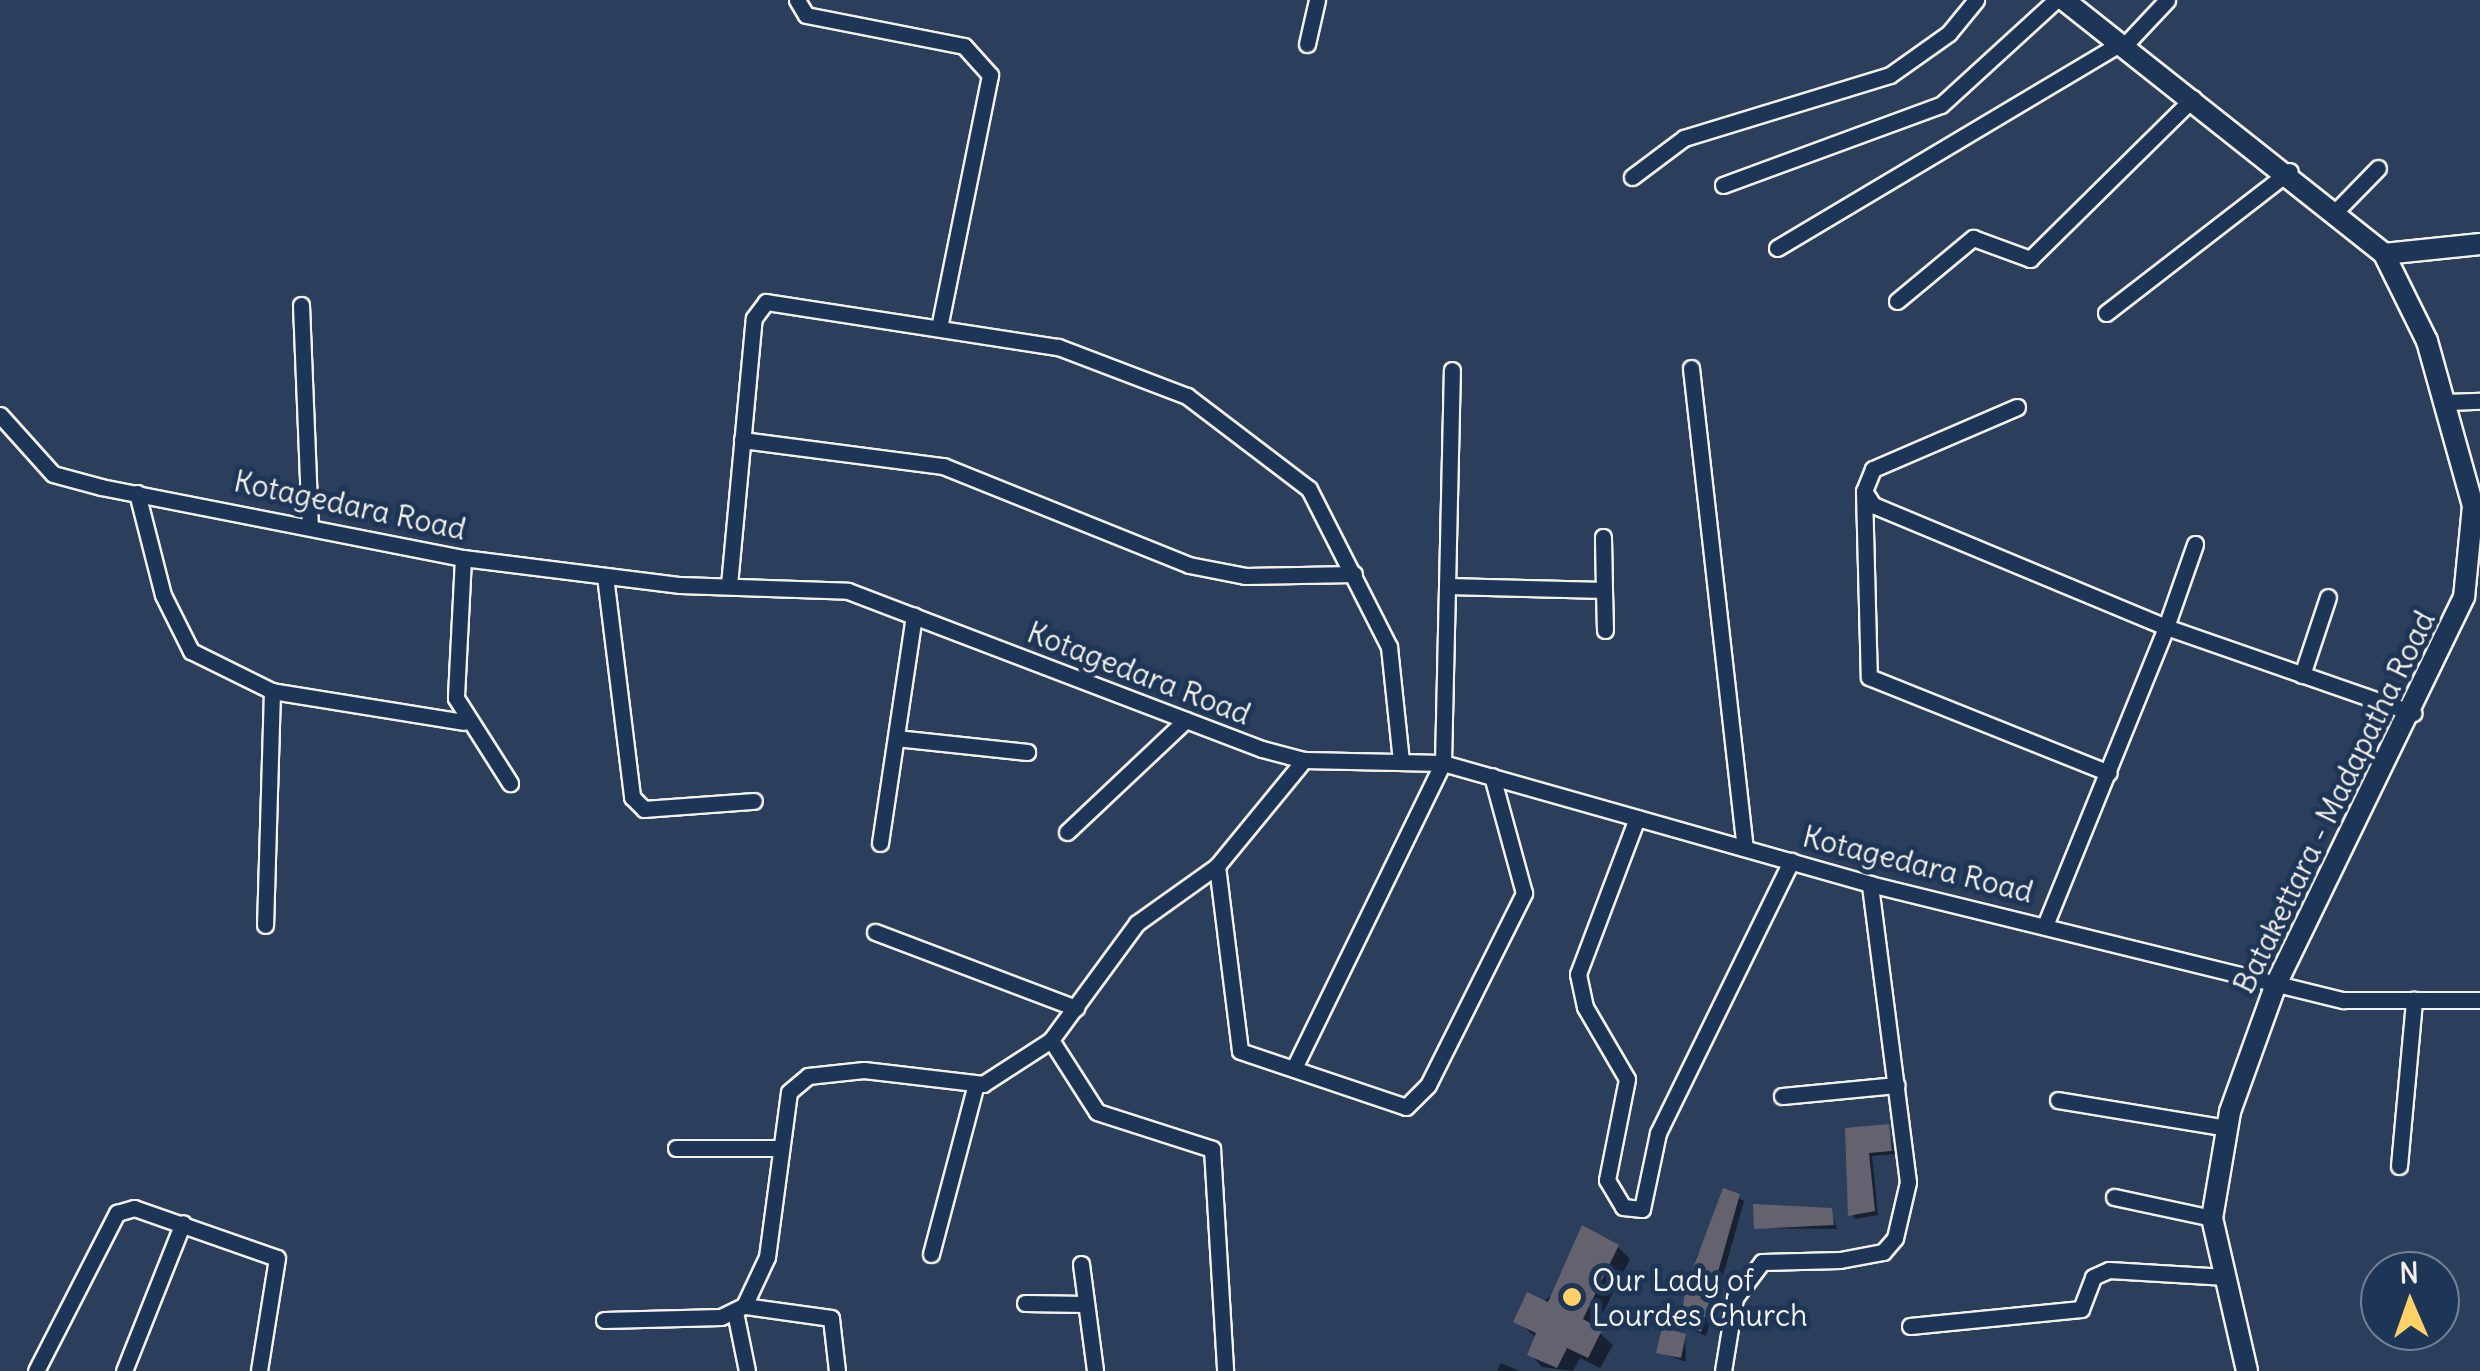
<!DOCTYPE html>
<style>
body{margin:0}
#map{position:relative;width:2480px;height:1371px;overflow:hidden;background:#2b3e5c;font-family:Delius,sans-serif}
div>[style]{position:absolute}
.shadow>*{inset:0;background:#0007}
.building>*{inset:0;background:#64626f}
.roads{filter:drop-shadow(2px 0 #f4f1e8) drop-shadow(-2px 0 #f4f1e8) drop-shadow(0 2px #f4f1e8) drop-shadow(0 -2px #f4f1e8)}
.minor>*{height:15px;margin:-7.5px;padding:0 7.5px;transform-origin:7.5px;border-radius:7.5px;background:#1d3557}
.tertiary>*{height:20px;margin:-10px;padding:0 10px;transform-origin:10px;border-radius:10px;background:#1d3557}
.dots>*{width:28px;height:28px;translate:-50% -50%;box-sizing:border-box;border:5px solid #1d3557;border-radius:50%}
span{translate:-50% -50%;white-space:nowrap;text-align:center;line-height:1.15;-webkit-text-stroke:10px #1d3557;paint-order:stroke}
.street-label{font-size:30px;color:#f4f1e8}
.poi-label{font-size:30px;color:#f4f1e8}
.left{translate:0 -50%;text-align:left}
.north{position:absolute;left:2360px;top:1251px;width:100px;height:100px;box-sizing:border-box;background:#1d3557;border:2px solid #738091;border-radius:50%;rotate:358deg;font-size:28px;font-weight:700;line-height:40px;text-align:center;color:#f4f1e8}
.north::after{content:'';display:block;margin:auto;width:35px;height:45px;background:#ffd166;clip-path:polygon(50% 0,100% 100%,50% 72%,0 100%)}
</style>
<div id="map">
<div class="shadow">
<div style="clip-path:polygon(1888px 1127px,1895px 1154px,1872px 1156px,1878px 1215px,1854px 1219px,1848px 1130px)"></div>
<div style="clip-path:polygon(1724px 1191px,1744px 1201px,1706px 1336px,1684px 1326px,1696px 1258px)"></div>
<div style="clip-path:polygon(1831px 1210px,1837px 1229px,1756px 1228px)"></div>
<div style="clip-path:polygon(1618px 1247px,1630px 1259px,1595px 1329px,1613px 1345px,1600px 1368px,1580px 1358px,1573px 1371px,1542px 1367px,1530px 1354px,1537px 1338px,1516px 1321px)"></div>
<div style="clip-path:polygon(1685px 1336px,1686px 1362px,1659px 1352px)"></div>
<div style="clip-path:polygon(1501px 1363px,1519px 1371px,1497px 1371px)"></div>
</div>
<div class="building">
<div style="clip-path:polygon(1889px 1124px,1892px 1151px,1869px 1153px,1875px 1211px,1848px 1216px,1845px 1128px)"></div>
<div style="clip-path:polygon(1723px 1188px,1740px 1194px,1701px 1332px,1681px 1326px,1685px 1289px)"></div>
<div style="clip-path:polygon(1753px 1204px,1832px 1208px,1834px 1225px,1754px 1229px)"></div>
<div style="clip-path:polygon(1582px 1225px,1619px 1245px,1583px 1319px,1602px 1330px,1588px 1358px,1567px 1348px,1557px 1368px,1527px 1355px,1536px 1333px,1513px 1322px,1527px 1292px,1548px 1302px)"></div>
<div style="clip-path:polygon(1662px 1328px,1686px 1334px,1681px 1358px,1656px 1353px)"></div>
</div>
<div class="roads">
<div class="minor">
<div style="left:797px;top:0;width:17px;rotate:59deg"></div>
<div style="left:806px;top:15px;width:161px;rotate:11.1deg"></div>
<div style="left:964px;top:46px;width:39px;rotate:48deg"></div>
<div style="left:990px;top:75px;width:254px;rotate:101.4deg"></div>
<div style="left:1307px;top:44px;width:45px;rotate:-77.2deg"></div>
<div style="left:2124px;top:46px;width:63px;rotate:-46.9deg"></div>
<div style="left:1632px;top:177px;width:65px;rotate:-36.9deg"></div>
<div style="left:1684px;top:138px;width:215px;rotate:-17deg"></div>
<div style="left:1890px;top:75px;width:72px;rotate:-35.4deg"></div>
<div style="left:1949px;top:33px;width:43px;rotate:-50.7deg"></div>
<div style="left:1723px;top:185px;width:232px;rotate:-20.2deg"></div>
<div style="left:1941px;top:105px;width:156px;rotate:-42.4deg"></div>
<div style="left:2336px;top:211px;width:60px;rotate:-45.7deg"></div>
<div style="left:1777px;top:248px;width:400px;rotate:-30.8deg"></div>
<div style="left:1897px;top:301px;width:99px;rotate:-39.7deg"></div>
<div style="left:1973px;top:238px;width:61px;rotate:20.2deg"></div>
<div style="left:2030px;top:259px;width:229px;rotate:-44.6deg"></div>
<div style="left:301px;top:305px;width:222px;rotate:87.7deg"></div>
<div style="left:2106px;top:313px;width:232px;rotate:-37.7deg"></div>
<div style="left:1691px;top:368px;width:483px;rotate:83.6deg"></div>
<div style="left:2447px;top:402px;width:33px;rotate:-2deg"></div>
<div style="left:2017px;top:407px;width:157px;rotate:156.7deg"></div>
<div style="left:1873px;top:469px;width:24px;rotate:112deg"></div>
<div style="left:1864px;top:491px;width:17px;rotate:57deg"></div>
<div style="left:1873px;top:505px;width:317px;rotate:22.6deg"></div>
<div style="left:2166px;top:627px;width:88px;rotate:-70.7deg"></div>
<div style="left:0;top:415px;width:79px;rotate:48.1deg"></div>
<div style="left:53px;top:474px;width:50px;rotate:15.2deg"></div>
<div style="left:101px;top:487px;width:369px;rotate:11.1deg"></div>
<div style="left:463px;top:558px;width:219px;rotate:7.1deg"></div>
<div style="left:680px;top:585px;width:168px;rotate:2deg"></div>
<div style="left:848px;top:591px;width:443px;rotate:20.9deg"></div>
<div style="left:1262px;top:749px;width:43px;rotate:14.7deg"></div>
<div style="left:1304px;top:760px;width:139px;rotate:1.2deg"></div>
<div style="left:1443px;top:763px;width:444px;rotate:15.8deg"></div>
<div style="left:1870px;top:884px;width:487px;rotate:13.8deg"></div>
<div style="left:2343px;top:1000px;width:137px"></div>
<div style="left:742px;top:440px;width:203px;rotate:7.4deg"></div>
<div style="left:943px;top:466px;width:265px;rotate:21.9deg"></div>
<div style="left:1189px;top:565px;width:57px;rotate:11.1deg"></div>
<div style="left:1245px;top:576px;width:109px;rotate:-1.1deg"></div>
<div style="left:1864px;top:492px;width:185px;rotate:88.5deg"></div>
<div style="left:1869px;top:677px;width:258px;rotate:21.8deg"></div>
<div style="left:137px;top:493px;width:105px;rotate:75.7deg"></div>
<div style="left:163px;top:595px;width:63px;rotate:63.4deg"></div>
<div style="left:191px;top:651px;width:90px;rotate:26.3deg"></div>
<div style="left:272px;top:691px;width:234px;rotate:91.7deg"></div>
<div style="left:463px;top:558px;width:140px;rotate:92.9deg"></div>
<div style="left:456px;top:698px;width:101px;rotate:57.6deg"></div>
<div style="left:605px;top:576px;width:223px;rotate:83deg"></div>
<div style="left:632px;top:797px;width:17px;rotate:45deg"></div>
<div style="left:644px;top:809px;width:110px;rotate:-4.2deg"></div>
<div style="left:729px;top:585px;width:268px;rotate:-84.7deg"></div>
<div style="left:754px;top:318px;width:20px;rotate:-53deg"></div>
<div style="left:766px;top:302px;width:295px;rotate:8.8deg"></div>
<div style="left:1058px;top:347px;width:138px;rotate:20.8deg"></div>
<div style="left:1187px;top:396px;width:153px;rotate:37.3deg"></div>
<div style="left:1309px;top:489px;width:177px;rotate:63.1deg"></div>
<div style="left:1389px;top:647px;width:115px;rotate:84deg"></div>
<div style="left:1447px;top:586px;width:157px;rotate:1.5deg"></div>
<div style="left:1604px;top:590px;width:53px;rotate:-91.1deg"></div>
<div style="left:1604px;top:590px;width:40px;rotate:88.6deg"></div>
<div style="left:2302px;top:675px;width:82px;rotate:-71.6deg"></div>
<div style="left:272px;top:691px;width:194px;rotate:9.2deg"></div>
<div style="left:896px;top:738px;width:132px;rotate:6.1deg"></div>
<div style="left:1637px;top:818px;width:167px;rotate:110.7deg"></div>
<div style="left:1578px;top:974px;width:34px;rotate:78deg"></div>
<div style="left:1585px;top:1007px;width:83px;rotate:59.7deg"></div>
<div style="left:1627px;top:1079px;width:103px;rotate:101.2deg"></div>
<div style="left:1607px;top:1180px;width:31px;rotate:59deg"></div>
<div style="left:1623px;top:1207px;width:19px;rotate:6deg"></div>
<div style="left:1642px;top:1209px;width:78px;rotate:-78.1deg"></div>
<div style="left:1658px;top:1133px;width:303px;rotate:-63.9deg"></div>
<div style="left:1067px;top:832px;width:163px;rotate:-43.3deg"></div>
<div style="left:880px;top:843px;width:230px;rotate:-81.5deg"></div>
<div style="left:1217px;top:866px;width:186px;rotate:82.9deg"></div>
<div style="left:1240px;top:1051px;width:175px;rotate:18.6deg"></div>
<div style="left:1406px;top:1107px;width:31px;rotate:-45deg"></div>
<div style="left:1428px;top:1085px;width:215px;rotate:-63.4deg"></div>
<div style="left:1524px;top:893px;width:121px;rotate:-105.3deg"></div>
<div style="left:2046px;top:923px;width:319px;rotate:-67.9deg"></div>
<div style="left:2166px;top:627px;width:262px;rotate:19.2deg"></div>
<div style="left:875px;top:932px;width:215px;rotate:20.7deg"></div>
<div style="left:1051px;top:1040px;width:85px;rotate:57.4deg"></div>
<div style="left:1097px;top:1112px;width:121px;rotate:17.8deg"></div>
<div style="left:1212px;top:1149px;width:222px;rotate:86.6deg"></div>
<div style="left:1295px;top:1066px;width:337px;rotate:-64deg"></div>
<div style="left:1443px;top:763px;width:393px;rotate:-88.7deg"></div>
<div style="left:1782px;top:1096px;width:115px;rotate:-5.5deg"></div>
<div style="left:2058px;top:1100px;width:171px;rotate:9.4deg"></div>
<div style="left:676px;top:1148px;width:103px"></div>
<div style="left:2399px;top:1166px;width:167px;rotate:-84.8deg"></div>
<div style="left:2114px;top:1197px;width:100px;rotate:12.1deg"></div>
<div style="left:931px;top:1254px;width:176px;rotate:-75.2deg"></div>
<div style="left:1081px;top:1264px;width:108px;rotate:82.5deg"></div>
<div style="left:1025px;top:1303px;width:60px;rotate:1deg"></div>
<div style="left:735px;top:1312px;width:60px;rotate:78.5deg"></div>
<div style="left:604px;top:1320px;width:117px;rotate:-1.5deg"></div>
<div style="left:721px;top:1317px;width:25px;rotate:-26deg"></div>
<div style="left:1910px;top:1326px;width:172px;rotate:-5.7deg"></div>
<div style="left:2081px;top:1309px;width:34px;rotate:-69deg"></div>
<div style="left:2093px;top:1277px;width:17px;rotate:-24deg"></div>
<div style="left:2109px;top:1270px;width:117px;rotate:3.4deg"></div>
<div style="left:36px;top:1371px;width:178px;rotate:-62.9deg"></div>
<div style="left:117px;top:1213px;width:18px;rotate:-16deg"></div>
<div style="left:134px;top:1208px;width:151px;rotate:19.3deg"></div>
<div style="left:277px;top:1258px;width:114px;rotate:99.1deg"></div>
<div style="left:124px;top:1371px;width:159px;rotate:-68.3deg"></div>
<div style="left:837px;top:1371px;width:53px;rotate:-96.5deg"></div>
<div style="left:831px;top:1318px;width:88px;rotate:-172.1deg"></div>
<div style="left:744px;top:1306px;width:54px;rotate:-64.9deg"></div>
<div style="left:767px;top:1257px;width:166px;rotate:-82.4deg"></div>
<div style="left:789px;top:1092px;width:25px;rotate:-40deg"></div>
<div style="left:808px;top:1076px;width:56px;rotate:-6.1deg"></div>
<div style="left:864px;top:1070px;width:120px;rotate:6.7deg"></div>
<div style="left:983px;top:1084px;width:81px;rotate:-32.9deg"></div>
<div style="left:1051px;top:1040px;width:145px;rotate:-53.7deg"></div>
<div style="left:1137px;top:923px;width:98px;rotate:-35.5deg"></div>
<div style="left:1217px;top:866px;width:137px;rotate:-50.6deg"></div>
<div style="left:1723px;top:1371px;width:74px;rotate:-80.7deg"></div>
<div style="left:1735px;top:1298px;width:45px;rotate:-53.1deg"></div>
<div style="left:1762px;top:1262px;width:78px;rotate:-1.5deg"></div>
<div style="left:1840px;top:1260px;width:44px;rotate:-10.5deg"></div>
<div style="left:1883px;top:1252px;width:18px;rotate:-49deg"></div>
<div style="left:1895px;top:1238px;width:57px;rotate:-76.9deg"></div>
<div style="left:1908px;top:1182px;width:300px;rotate:-97.3deg"></div>
</div>
<div class="tertiary">
<div style="left:2064px;top:0;width:409px;rotate:38.4deg"></div>
<div style="left:2384px;top:254px;width:97px;rotate:63.7deg"></div>
<div style="left:2427px;top:341px;width:171px;rotate:74.4deg"></div>
<div style="left:2473px;top:506px;width:91px;rotate:95.6deg"></div>
<div style="left:2464px;top:597px;width:430px;rotate:115.9deg"></div>
<div style="left:2276px;top:984px;width:136px;rotate:109.8deg"></div>
<div style="left:2230px;top:1112px;width:108px;rotate:99.6deg"></div>
<div style="left:2212px;top:1218px;width:157px;rotate:77.1deg"></div>
<div style="left:2384px;top:254px;width:97px;rotate:-5.9deg"></div>
</div>
</div>
<div class="dots">
<div style="left:1572px;top:1297px;background:#ffd166"></div>
</div>
<div class="street-label">
<span style="left:350px;top:505px;rotate:12deg">Kotagedara Road</span>
<span style="left:1139px;top:673px;rotate:21deg">Kotagedara Road</span>
<span style="left:2334px;top:802px;rotate:-64deg">Batakettara - Madapatha Road</span>
<span style="left:1918px;top:864px;rotate:14deg">Kotagedara Road</span>
</div>
<div class="poi-label">
<span class="left" style="left:1592px;top:1297px">Our Lady of<br>Lourdes Church</span>
</div>
<div class="north">N</div>
</div>
